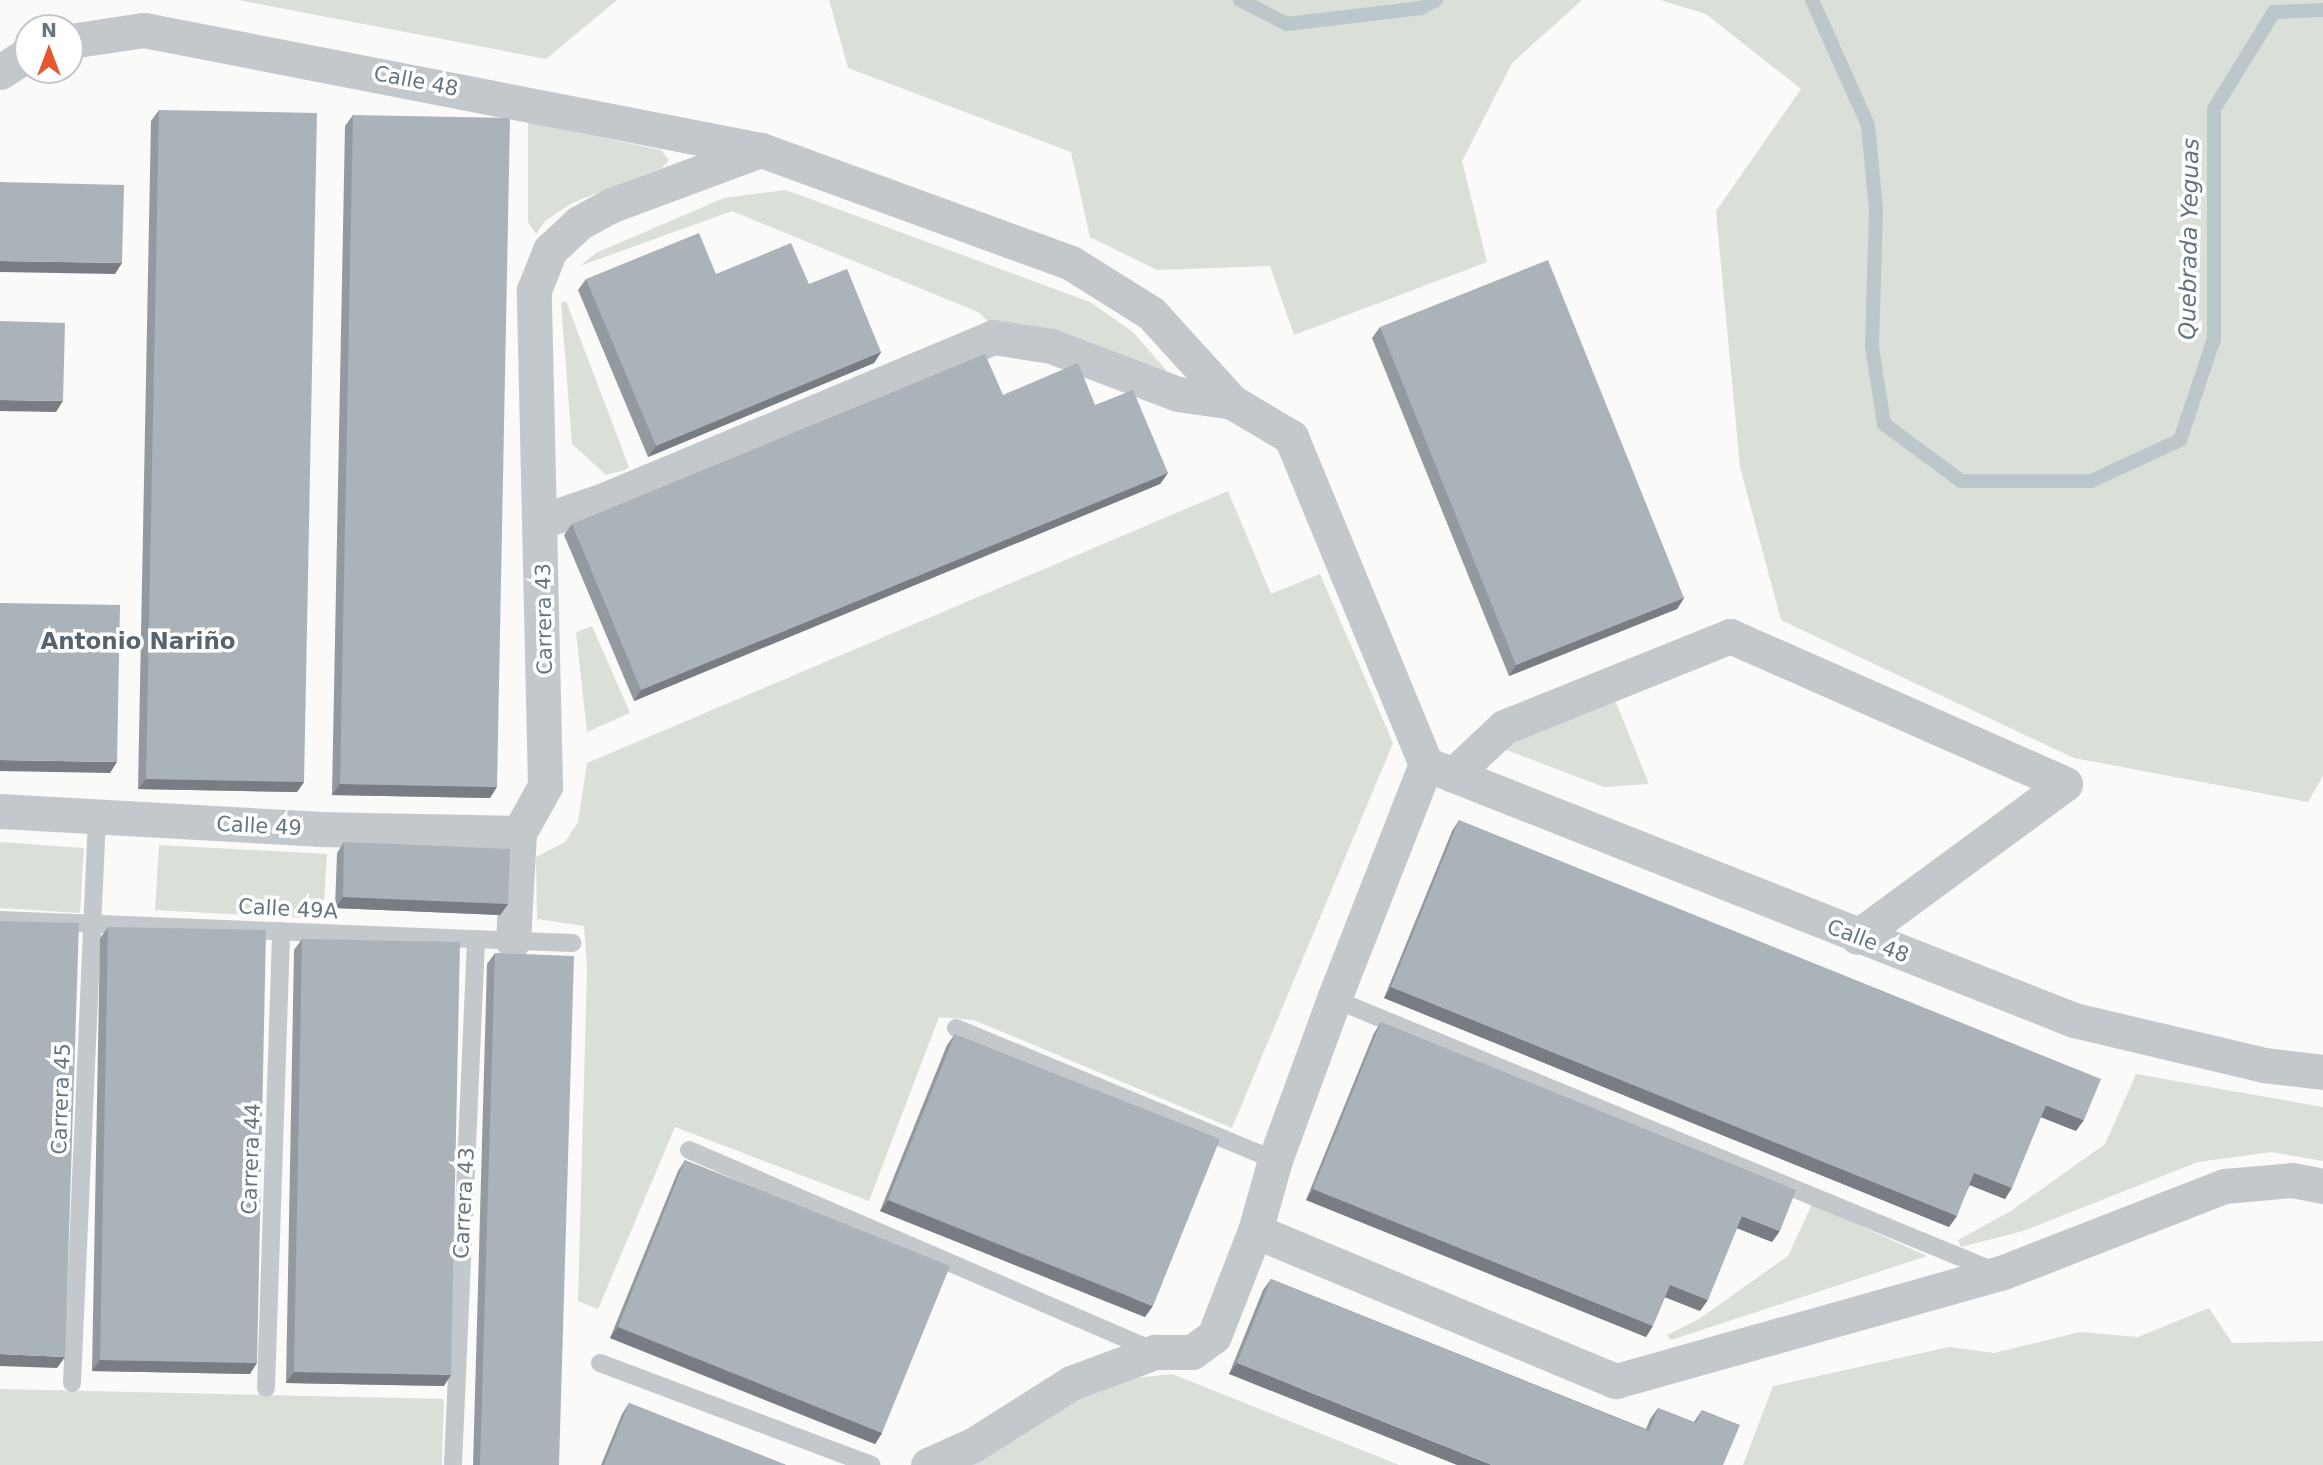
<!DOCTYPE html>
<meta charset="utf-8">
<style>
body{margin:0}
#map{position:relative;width:2323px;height:1465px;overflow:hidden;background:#fafaf8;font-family:"DejaVu Sans",sans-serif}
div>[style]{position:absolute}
.green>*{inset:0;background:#dadfd7}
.stream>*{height:14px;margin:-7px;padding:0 7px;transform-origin:7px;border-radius:7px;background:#bbc7cb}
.service>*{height:18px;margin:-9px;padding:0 9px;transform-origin:9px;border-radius:9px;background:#c3c8cc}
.minor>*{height:35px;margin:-17.5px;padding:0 17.5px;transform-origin:17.5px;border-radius:17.5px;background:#c3c8cc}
.wall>*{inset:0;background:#929a9f}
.shaded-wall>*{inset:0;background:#777d82}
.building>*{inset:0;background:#aab3b9}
span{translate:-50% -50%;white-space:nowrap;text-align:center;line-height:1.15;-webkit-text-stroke:7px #fff;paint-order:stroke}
.street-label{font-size:21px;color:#657683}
.water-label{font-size:23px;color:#60757c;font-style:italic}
.neighbourhood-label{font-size:23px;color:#57646e;font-weight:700}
.north{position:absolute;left:14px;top:14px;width:70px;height:70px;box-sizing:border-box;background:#fff;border:2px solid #c1c8cd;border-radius:50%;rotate:0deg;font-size:19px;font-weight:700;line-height:28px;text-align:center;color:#657683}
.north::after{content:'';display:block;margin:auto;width:24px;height:32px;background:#e4572e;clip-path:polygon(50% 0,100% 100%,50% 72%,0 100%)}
</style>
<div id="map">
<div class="green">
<div style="clip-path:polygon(238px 0,617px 0,546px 59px)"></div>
<div style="clip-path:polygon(829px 0,1582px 0,1512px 63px,1462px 161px,1487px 262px,1294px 335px,1270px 266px,1157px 270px,1090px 237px,1071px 152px,848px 68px)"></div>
<div style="clip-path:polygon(1660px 0,2323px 0,2323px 776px,2308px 802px,2074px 758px,1781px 620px,1740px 467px,1716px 211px,1801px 89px,1706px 14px)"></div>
<div style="clip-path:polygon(528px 122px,661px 150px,669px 160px,662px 168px,572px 203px,545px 221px,536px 234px,528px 222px)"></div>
<div style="clip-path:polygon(786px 190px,1090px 302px,1133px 332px,1172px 377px,994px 327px,978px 312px,732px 211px,580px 266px,596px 253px,724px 198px)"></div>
<div style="clip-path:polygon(566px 301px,629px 467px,625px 470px,606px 475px,572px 444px,561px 303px)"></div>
<div style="clip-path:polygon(1228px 491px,1271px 594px,1320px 574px,1393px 743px,1232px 1128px,974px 1020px,939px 1017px,869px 1201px,675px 1127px,598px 1309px,578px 1301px,587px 969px,584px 926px,537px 919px,536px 857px,565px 842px,578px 822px,587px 763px)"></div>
<div style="clip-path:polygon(592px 626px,630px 713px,587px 732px,576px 632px)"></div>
<div style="clip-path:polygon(1613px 695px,1649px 784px,1604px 787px,1496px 746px)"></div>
<div style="clip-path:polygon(0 842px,84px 848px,80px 913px,0 908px)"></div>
<div style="clip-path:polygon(159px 845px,327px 854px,323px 919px,155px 910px)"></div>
<div style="clip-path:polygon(2136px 1074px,2323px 1107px,2323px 1161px,2272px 1152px,2198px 1162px,2023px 1231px,1961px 1247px,1958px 1240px,2011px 1211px,2105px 1144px)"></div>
<div style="clip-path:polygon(1812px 1204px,1927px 1256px,1671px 1340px,1667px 1335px,1699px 1319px,1788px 1256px)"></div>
<div style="clip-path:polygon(2209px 1308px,2232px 1343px,2323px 1341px,2323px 1465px,1743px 1465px,1773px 1386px,1949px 1347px,1994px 1353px,2080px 1332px,2138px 1337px)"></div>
<div style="clip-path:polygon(1172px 1374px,1399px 1465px,944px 1465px,1070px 1385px)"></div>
<div style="clip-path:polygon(0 1389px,444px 1399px,442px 1465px,0 1465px)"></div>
</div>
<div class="stream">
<div style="left:1240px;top:0;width:53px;rotate:27.1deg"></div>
<div style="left:1287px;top:24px;width:135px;rotate:-6.8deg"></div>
<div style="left:1421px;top:8px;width:17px;rotate:-28deg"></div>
<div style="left:1812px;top:0;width:137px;rotate:65.9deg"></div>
<div style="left:1868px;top:125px;width:85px;rotate:84.6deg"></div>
<div style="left:1876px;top:210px;width:137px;rotate:91.7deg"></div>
<div style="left:1872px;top:347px;width:78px;rotate:81.1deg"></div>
<div style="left:1884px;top:424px;width:96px;rotate:36.5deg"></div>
<div style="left:1961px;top:481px;width:130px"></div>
<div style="left:2091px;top:481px;width:98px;rotate:-24.7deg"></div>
<div style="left:2180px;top:440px;width:107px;rotate:-71.4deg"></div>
<div style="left:2214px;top:339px;width:230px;rotate:-90deg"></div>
<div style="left:2214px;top:109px;width:114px;rotate:-58.3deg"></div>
<div style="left:2274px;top:12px;width:49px;rotate:-2.3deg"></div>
</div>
<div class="service">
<div style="left:0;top:920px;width:573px;rotate:2.3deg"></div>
<div style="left:1334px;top:999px;width:714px;rotate:22.4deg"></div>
<div style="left:956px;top:1028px;width:345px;rotate:22.5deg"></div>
<div style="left:689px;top:1150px;width:504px;rotate:23.36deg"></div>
<div style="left:600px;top:1363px;width:290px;rotate:20.6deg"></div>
<div style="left:72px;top:1383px;width:567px;rotate:-87.47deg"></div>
<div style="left:266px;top:1388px;width:457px;rotate:-88.1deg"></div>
<div style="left:453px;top:1465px;width:526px;rotate:-87.49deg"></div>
</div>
<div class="minor">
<div style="left:70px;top:41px;width:75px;rotate:-8.5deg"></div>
<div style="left:144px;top:30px;width:629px;rotate:11.01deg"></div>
<div style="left:761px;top:150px;width:330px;rotate:20deg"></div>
<div style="left:1071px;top:263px;width:94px;rotate:32deg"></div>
<div style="left:1151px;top:313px;width:120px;rotate:47.7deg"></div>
<div style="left:1232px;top:402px;width:69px;rotate:30.7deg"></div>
<div style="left:1291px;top:437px;width:354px;rotate:67.6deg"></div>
<div style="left:1426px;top:764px;width:252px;rotate:111.4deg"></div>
<div style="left:1334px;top:999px;width:171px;rotate:110.1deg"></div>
<div style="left:1275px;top:1160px;width:74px;rotate:105.7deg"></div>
<div style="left:1255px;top:1231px;width:391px;rotate:22.6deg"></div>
<div style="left:1616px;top:1381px;width:400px;rotate:-15.7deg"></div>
<div style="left:2001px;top:1273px;width:239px;rotate:-21.3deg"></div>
<div style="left:2224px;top:1186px;width:68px;rotate:-5deg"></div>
<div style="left:2292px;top:1180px;width:32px;rotate:11deg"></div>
<div style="left:0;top:72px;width:33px;rotate:-33deg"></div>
<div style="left:542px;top:521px;width:65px;rotate:-18.7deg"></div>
<div style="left:604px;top:500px;width:422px;rotate:-22.7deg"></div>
<div style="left:993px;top:337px;width:59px;rotate:8.8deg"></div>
<div style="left:1051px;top:346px;width:136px;rotate:20.7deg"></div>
<div style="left:1178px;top:394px;width:55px;rotate:8.4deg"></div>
<div style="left:1426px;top:764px;width:697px;rotate:21.56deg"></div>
<div style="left:2074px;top:1020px;width:195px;rotate:13.3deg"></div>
<div style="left:2264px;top:1065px;width:59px;rotate:6.8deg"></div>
<div style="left:1453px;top:775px;width:70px;rotate:-43.3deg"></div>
<div style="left:1504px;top:727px;width:244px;rotate:-21.9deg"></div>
<div style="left:1730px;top:636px;width:366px;rotate:23.8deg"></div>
<div style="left:2065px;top:784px;width:258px;rotate:143.7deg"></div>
<div style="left:0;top:811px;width:318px;rotate:3.2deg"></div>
<div style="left:317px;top:829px;width:202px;rotate:1.1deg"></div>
<div style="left:513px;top:941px;width:108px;rotate:-86.8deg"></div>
<div style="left:519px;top:833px;width:54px;rotate:-61deg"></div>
<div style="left:545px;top:786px;width:496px;rotate:-91.3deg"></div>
<div style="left:534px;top:290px;width:43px;rotate:-68.2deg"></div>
<div style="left:550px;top:250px;width:40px;rotate:-43deg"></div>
<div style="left:579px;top:223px;width:38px;rotate:-29deg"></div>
<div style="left:612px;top:205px;width:159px;rotate:-20.3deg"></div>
<div style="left:928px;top:1465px;width:49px;rotate:-24deg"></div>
<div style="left:973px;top:1445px;width:116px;rotate:-32.3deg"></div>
<div style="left:1071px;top:1383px;width:90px;rotate:-20.3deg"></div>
<div style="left:1155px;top:1352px;width:37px"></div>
<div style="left:1192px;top:1352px;width:27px;rotate:-36deg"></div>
<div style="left:1214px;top:1336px;width:113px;rotate:-68.7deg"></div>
</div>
<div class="wall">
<div style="clip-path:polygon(159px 110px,304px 782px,297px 792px,138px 789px,151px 121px)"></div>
<div style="clip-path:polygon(353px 115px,490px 798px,332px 795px,345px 126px)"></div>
<div style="clip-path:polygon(716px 274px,809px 284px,881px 352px,874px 363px,648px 457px,578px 290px,586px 279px)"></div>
<div style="clip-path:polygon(1380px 327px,1684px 598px,1677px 609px,1509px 676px,1372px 338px)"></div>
<div style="clip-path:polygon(1003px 395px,1095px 405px,1168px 473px,1160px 484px,634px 701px,564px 535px,572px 524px)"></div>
<div style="clip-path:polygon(1459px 820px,2076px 1131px,2041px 1117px,2005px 1199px,1970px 1185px,1949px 1227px,1384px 998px,1452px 831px)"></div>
<div style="clip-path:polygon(344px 842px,508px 904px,500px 915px,335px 908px,337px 853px)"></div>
<div style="clip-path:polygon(108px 927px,250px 1374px,92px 1371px,100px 938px)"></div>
<div style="clip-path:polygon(302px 939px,444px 1386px,286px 1383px,294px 950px)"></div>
<div style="clip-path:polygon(495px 953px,559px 1465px,473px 1465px,487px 964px)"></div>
<div style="clip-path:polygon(1381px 1022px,1772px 1242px,1737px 1228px,1700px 1311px,1665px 1297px,1646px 1337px,1306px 1200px,1374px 1033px)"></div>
<div style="clip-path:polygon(955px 1034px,1145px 1317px,880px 1211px,947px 1045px)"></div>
<div style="clip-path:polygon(685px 1160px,882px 1433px,875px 1444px,610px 1338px,678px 1171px)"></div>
<div style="clip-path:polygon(1271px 1279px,1646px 1429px,1650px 1419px,1658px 1408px,1694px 1422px,1702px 1410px,1723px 1465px,1229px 1374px,1263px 1290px)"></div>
<div style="clip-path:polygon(629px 1403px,786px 1465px,601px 1465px,622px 1414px)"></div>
</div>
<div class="shaded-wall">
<div style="clip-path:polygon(0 261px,122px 263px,115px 274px,0 272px)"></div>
<div style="clip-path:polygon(881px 352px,874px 363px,648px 457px,656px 446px)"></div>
<div style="clip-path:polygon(0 400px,63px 401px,56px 412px,0 411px)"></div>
<div style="clip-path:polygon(1168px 473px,1160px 484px,634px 701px,641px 690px)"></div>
<div style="clip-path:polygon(1684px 598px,1677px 609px,1509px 676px,1516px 665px)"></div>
<div style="clip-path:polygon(0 760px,117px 762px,110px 773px,0 771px)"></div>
<div style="clip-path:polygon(146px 779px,304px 782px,297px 792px,138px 789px)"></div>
<div style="clip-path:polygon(340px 784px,497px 787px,490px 798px,332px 795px)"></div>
<div style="clip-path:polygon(343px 897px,508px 904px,500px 915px,335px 908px)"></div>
<div style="clip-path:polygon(1391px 987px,1957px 1216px,1949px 1227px,1384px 998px)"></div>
<div style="clip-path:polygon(2046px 1105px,2084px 1120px,2076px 1131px,2038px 1116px)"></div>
<div style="clip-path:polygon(1974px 1173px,2012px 1188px,2005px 1199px,1967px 1184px)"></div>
<div style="clip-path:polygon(1313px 1189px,1653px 1326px,1646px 1337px,1306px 1200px)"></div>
<div style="clip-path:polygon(888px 1200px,1153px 1306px,1145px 1317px,880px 1211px)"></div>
<div style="clip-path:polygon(1742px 1216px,1780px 1231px,1772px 1242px,1734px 1227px)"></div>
<div style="clip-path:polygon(1670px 1285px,1708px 1300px,1700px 1311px,1662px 1296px)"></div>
<div style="clip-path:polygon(618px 1327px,882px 1433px,875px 1444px,610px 1338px)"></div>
<div style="clip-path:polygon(0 1354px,65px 1357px,57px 1368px,0 1366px)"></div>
<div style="clip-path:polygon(100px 1360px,257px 1363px,250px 1374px,92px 1371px)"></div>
<div style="clip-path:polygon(1237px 1363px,1492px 1465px,1457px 1465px,1229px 1374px)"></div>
<div style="clip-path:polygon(294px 1372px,451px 1375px,444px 1386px,286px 1383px)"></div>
</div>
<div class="building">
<div style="clip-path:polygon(159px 110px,317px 113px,304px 782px,146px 779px)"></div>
<div style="clip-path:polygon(353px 115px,510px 118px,497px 787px,340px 784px)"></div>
<div style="clip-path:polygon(0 182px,124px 185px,122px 263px,0 261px)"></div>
<div style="clip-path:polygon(699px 233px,716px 274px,791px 243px,809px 284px,847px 269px,881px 352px,656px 446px,586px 279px)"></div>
<div style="clip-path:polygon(1548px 260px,1684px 598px,1516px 665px,1380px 327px)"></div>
<div style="clip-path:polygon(0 321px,65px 323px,63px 401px,0 400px)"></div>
<div style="clip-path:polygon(985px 354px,1003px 395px,1078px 363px,1095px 405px,1133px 390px,1168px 473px,641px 690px,572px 524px)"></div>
<div style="clip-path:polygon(0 603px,120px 605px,117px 762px,0 760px)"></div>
<div style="clip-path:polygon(1459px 820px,2101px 1079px,2084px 1120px,2046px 1105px,2012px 1188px,1974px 1173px,1957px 1216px,1391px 987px)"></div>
<div style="clip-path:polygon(344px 842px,510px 849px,508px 904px,343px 897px)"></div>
<div style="clip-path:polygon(0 921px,79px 923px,65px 1357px,0 1354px)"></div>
<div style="clip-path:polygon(108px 927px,266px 930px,257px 1363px,100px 1360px)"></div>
<div style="clip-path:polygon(302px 939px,460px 942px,451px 1375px,294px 1372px)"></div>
<div style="clip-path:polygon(495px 953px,574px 956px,559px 1465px,480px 1465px)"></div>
<div style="clip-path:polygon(1381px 1022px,1796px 1190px,1780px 1231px,1742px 1216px,1708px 1300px,1670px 1285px,1653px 1326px,1313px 1189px)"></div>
<div style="clip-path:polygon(955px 1034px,1220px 1139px,1153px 1306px,888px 1200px)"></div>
<div style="clip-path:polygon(685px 1160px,950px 1266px,882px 1433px,618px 1327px)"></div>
<div style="clip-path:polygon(1271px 1279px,1649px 1431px,1658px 1408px,1696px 1423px,1702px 1410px,1740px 1425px,1723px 1465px,1492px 1465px,1237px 1363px)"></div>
<div style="clip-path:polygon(629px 1403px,786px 1465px,604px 1465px)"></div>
</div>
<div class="street-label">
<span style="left:416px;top:81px;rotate:11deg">Calle 48</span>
<span style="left:544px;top:619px;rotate:-91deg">Carrera 43</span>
<span style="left:259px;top:826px;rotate:3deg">Calle 49</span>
<span style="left:288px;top:909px;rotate:3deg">Calle 49A</span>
<span style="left:1868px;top:941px;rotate:21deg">Calle 48</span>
<span style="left:61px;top:1099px;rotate:-88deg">Carrera 45</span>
<span style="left:251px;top:1159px;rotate:-88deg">Carrera 44</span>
<span style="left:464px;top:1203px;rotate:-87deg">Carrera 43</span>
</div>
<div class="water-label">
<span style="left:2189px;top:239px;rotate:-89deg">Quebrada Yeguas</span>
</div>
<div class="neighbourhood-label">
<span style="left:138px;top:641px">Antonio Nariño</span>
</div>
<div class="north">N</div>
</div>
